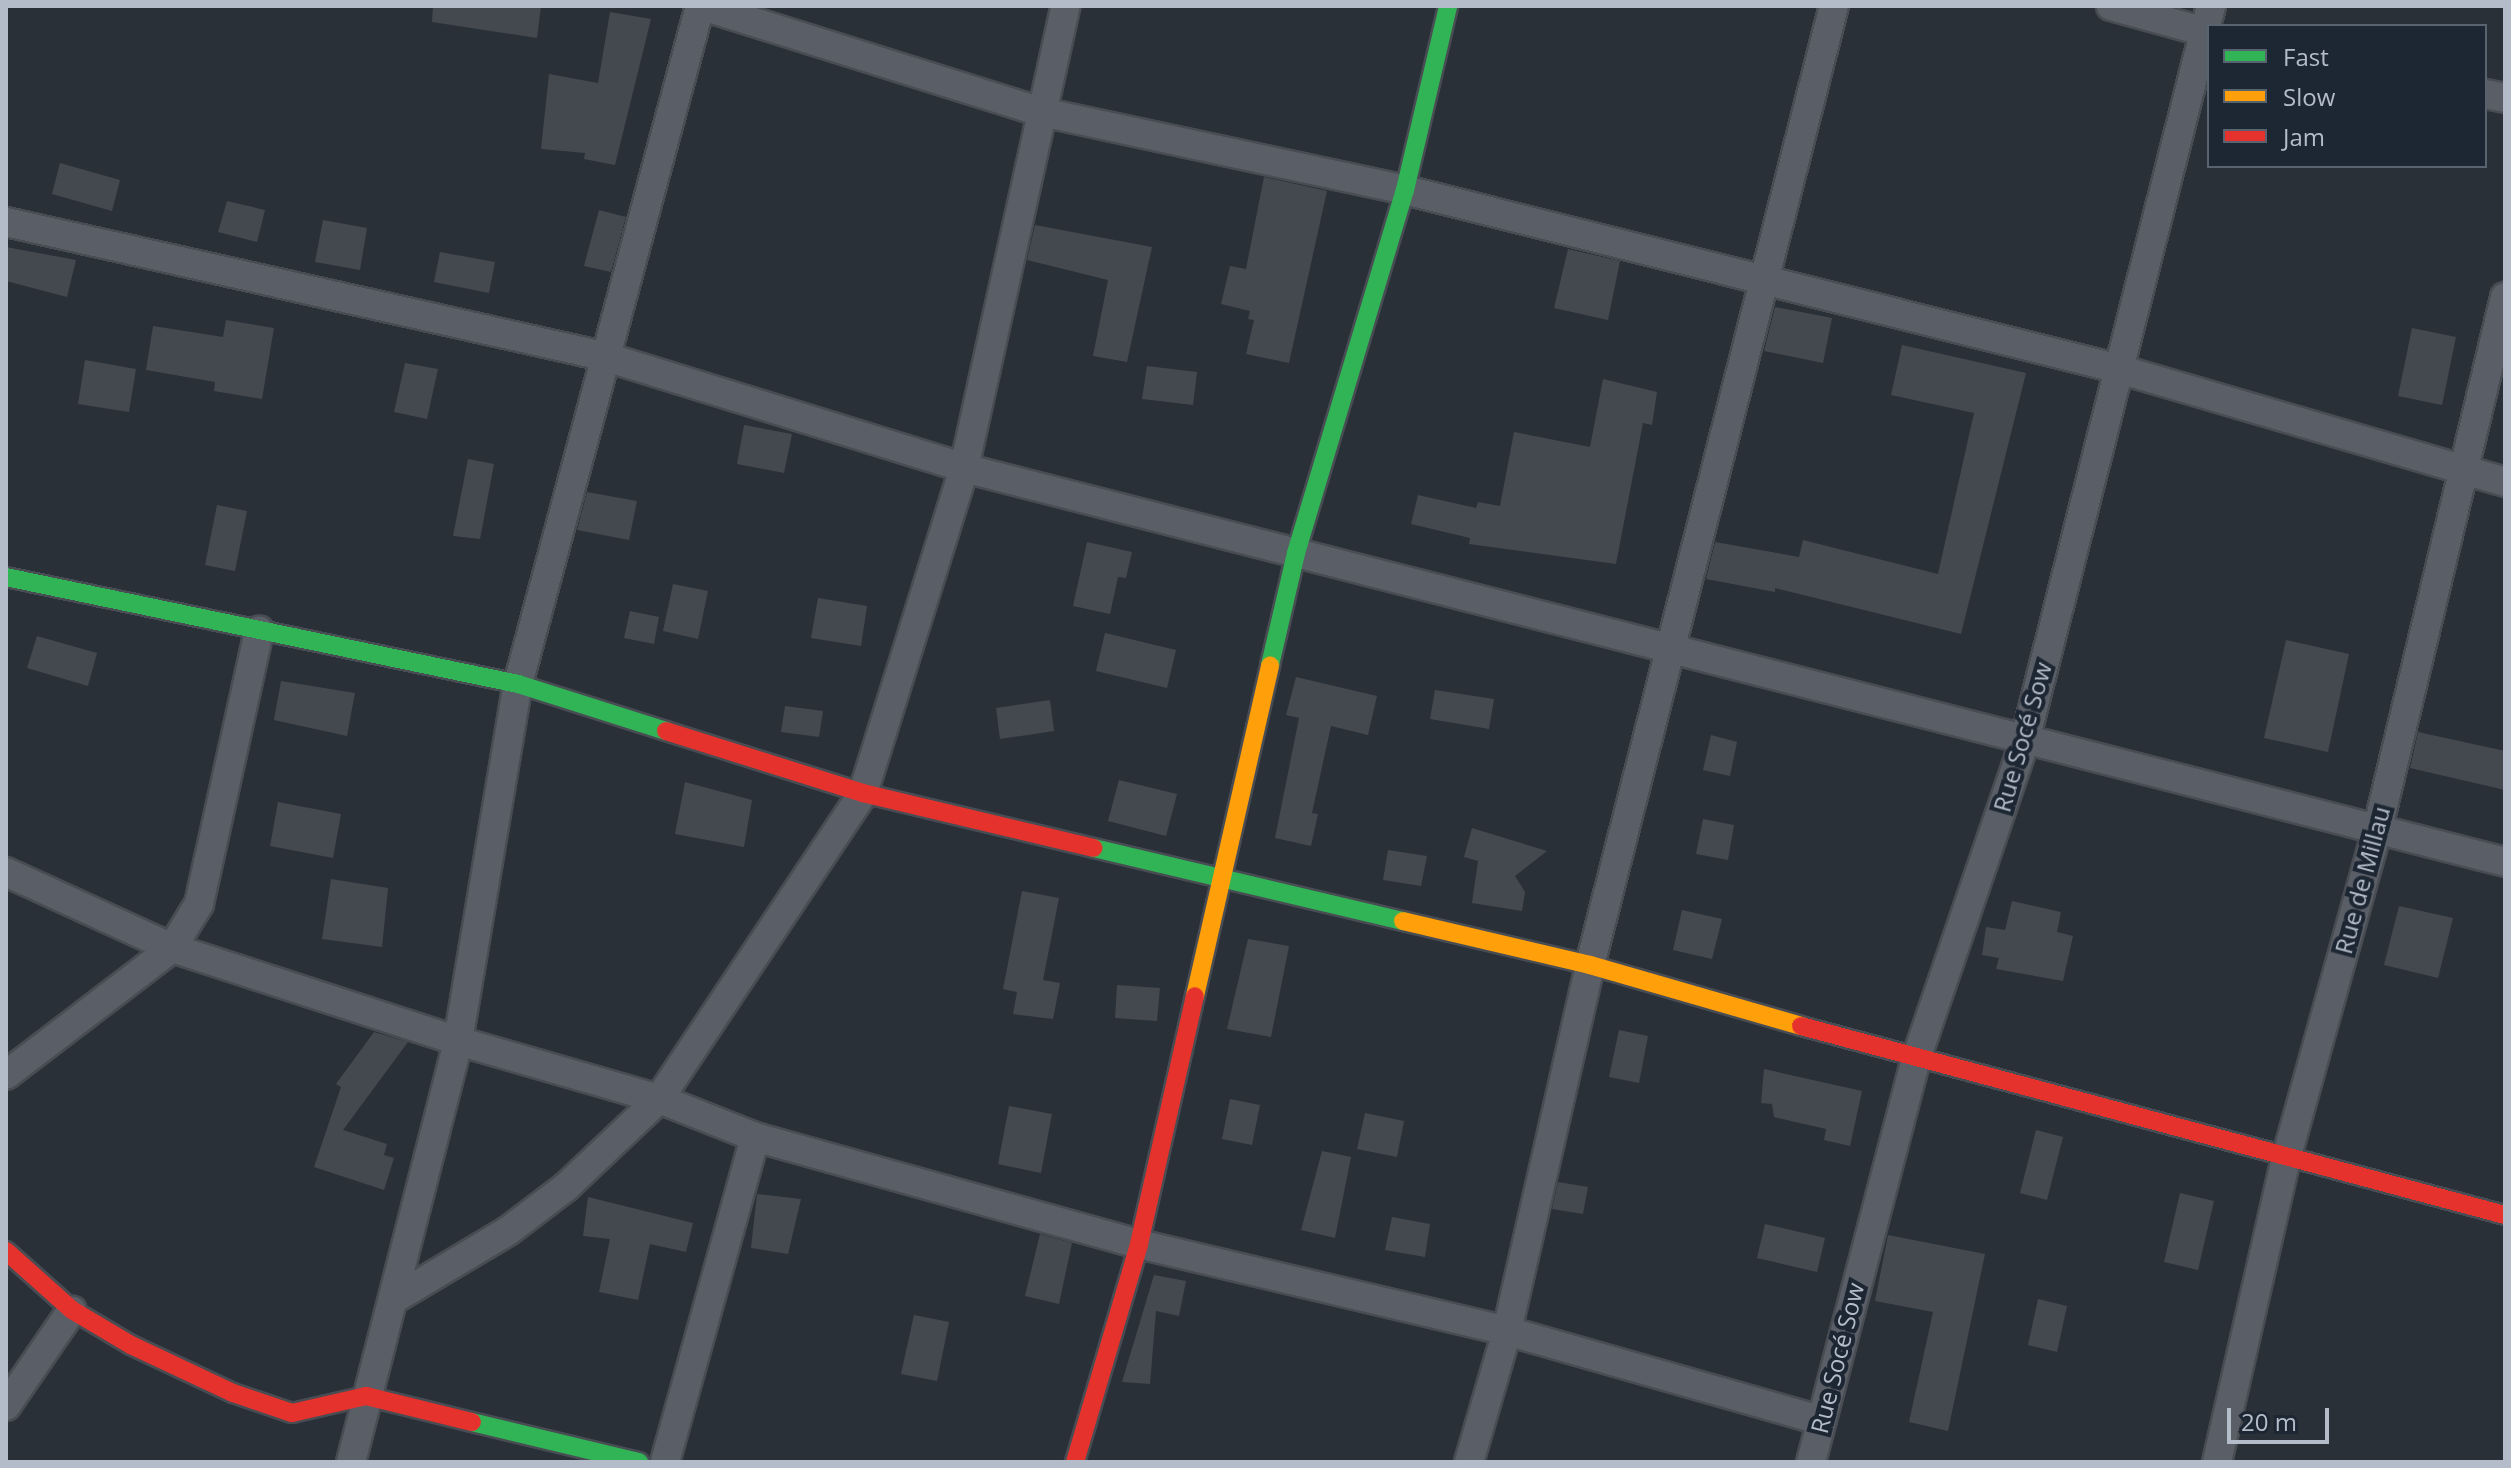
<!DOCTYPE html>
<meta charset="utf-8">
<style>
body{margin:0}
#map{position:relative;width:2511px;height:1468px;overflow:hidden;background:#2a3038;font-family:"Open Sans",sans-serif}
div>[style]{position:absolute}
.building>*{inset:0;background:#444950}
.roads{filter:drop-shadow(2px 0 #484c53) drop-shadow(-2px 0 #484c53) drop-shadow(0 2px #484c53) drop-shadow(0 -2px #484c53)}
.street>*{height:28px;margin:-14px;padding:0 14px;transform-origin:14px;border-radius:14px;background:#5a5e66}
.fast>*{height:18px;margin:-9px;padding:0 9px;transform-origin:9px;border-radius:9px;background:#30b455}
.slow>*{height:18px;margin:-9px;padding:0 9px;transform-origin:9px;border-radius:9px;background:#ff9f0a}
.jam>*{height:18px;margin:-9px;padding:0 9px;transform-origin:9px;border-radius:9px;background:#e5322d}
span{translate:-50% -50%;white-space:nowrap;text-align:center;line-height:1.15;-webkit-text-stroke:8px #1d2633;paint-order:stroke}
.street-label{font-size:24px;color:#b4bcc9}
.frame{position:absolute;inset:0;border:8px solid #b4bcc9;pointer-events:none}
.legend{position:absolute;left:2207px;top:24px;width:280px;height:144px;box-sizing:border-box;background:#1d2633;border:2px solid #59626f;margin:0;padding:10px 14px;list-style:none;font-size:24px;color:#b4bcc9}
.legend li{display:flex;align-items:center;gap:16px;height:40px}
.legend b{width:40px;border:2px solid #59626f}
.scale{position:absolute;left:2227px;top:1408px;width:102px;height:36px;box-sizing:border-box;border:4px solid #b4bcc9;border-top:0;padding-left:10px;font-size:24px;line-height:28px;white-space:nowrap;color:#b4bcc9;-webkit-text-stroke:6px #1d2633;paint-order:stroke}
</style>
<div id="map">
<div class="building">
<div style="clip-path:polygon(433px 6px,541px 6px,537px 38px,432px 22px)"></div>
<div style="clip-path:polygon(610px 12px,651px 19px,615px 165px,584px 159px,585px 153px,541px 149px,549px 74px,598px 83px)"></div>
<div style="clip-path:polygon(60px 163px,120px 180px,112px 211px,52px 194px)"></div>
<div style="clip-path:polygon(1264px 177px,1327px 191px,1289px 363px,1246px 354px,1254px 320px,1248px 319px,1250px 311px,1221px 304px,1230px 266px,1246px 269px)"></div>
<div style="clip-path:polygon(227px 201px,265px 210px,257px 242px,218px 232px)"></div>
<div style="clip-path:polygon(599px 210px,626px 217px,611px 272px,584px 266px)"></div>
<div style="clip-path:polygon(323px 220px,367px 228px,360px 270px,315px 262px)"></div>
<div style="clip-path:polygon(1035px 225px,1152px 247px,1127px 362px,1093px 356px,1108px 280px,1027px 260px)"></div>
<div style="clip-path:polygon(6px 247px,76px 260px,67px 297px,6px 281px)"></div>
<div style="clip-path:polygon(1568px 249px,1620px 261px,1608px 320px,1554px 308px)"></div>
<div style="clip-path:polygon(440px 252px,495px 262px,489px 293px,434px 282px)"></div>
<div style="clip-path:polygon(1775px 307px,1832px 318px,1823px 363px,1764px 351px)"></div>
<div style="clip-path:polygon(226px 320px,274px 328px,262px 399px,214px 391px,215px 382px,146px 370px,153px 326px,223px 337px)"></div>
<div style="clip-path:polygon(2412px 328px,2456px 337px,2442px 405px,2398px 396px)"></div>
<div style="clip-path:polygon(1902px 345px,2026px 373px,1961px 634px,1775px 588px,1775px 592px,1706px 579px,1715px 542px,1799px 557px,1803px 540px,1938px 574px,1974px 413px,1891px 395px)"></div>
<div style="clip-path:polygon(85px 360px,136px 369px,129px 412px,78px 404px)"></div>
<div style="clip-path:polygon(405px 363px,438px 369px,427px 419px,394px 412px)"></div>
<div style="clip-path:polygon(1147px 366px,1197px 372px,1193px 405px,1142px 399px)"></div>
<div style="clip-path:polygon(1603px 379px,1657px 392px,1652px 425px,1643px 423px,1616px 564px,1469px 544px,1470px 538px,1411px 524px,1418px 495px,1476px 508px,1478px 502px,1500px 506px,1514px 432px,1590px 447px)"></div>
<div style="clip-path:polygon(744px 425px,792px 434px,784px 473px,737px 464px)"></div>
<div style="clip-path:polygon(468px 459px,494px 464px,480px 539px,453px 536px)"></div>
<div style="clip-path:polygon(587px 492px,637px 501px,629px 540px,577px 530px)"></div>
<div style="clip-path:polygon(217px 505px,247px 511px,235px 571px,205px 565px)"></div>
<div style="clip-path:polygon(1087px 542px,1132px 552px,1126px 578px,1118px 577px,1110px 614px,1073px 606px)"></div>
<div style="clip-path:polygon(673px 584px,708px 591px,698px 639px,663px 631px)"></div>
<div style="clip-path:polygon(818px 598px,867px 606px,861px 646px,811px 638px)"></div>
<div style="clip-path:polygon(630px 611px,659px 617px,654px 644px,624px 638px)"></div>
<div style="clip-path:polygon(1105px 633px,1176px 650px,1167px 688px,1096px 671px)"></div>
<div style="clip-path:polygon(37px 636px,97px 653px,88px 686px,27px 668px)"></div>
<div style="clip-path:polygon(2286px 640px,2349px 654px,2328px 752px,2264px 738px)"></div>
<div style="clip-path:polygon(1296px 677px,1377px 696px,1368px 735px,1331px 726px,1312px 813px,1318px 814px,1311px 846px,1275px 838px,1299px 718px,1286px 715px)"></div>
<div style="clip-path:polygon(281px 681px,355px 693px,347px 736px,274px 720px)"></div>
<div style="clip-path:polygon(1435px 690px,1494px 699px,1489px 729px,1430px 719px)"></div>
<div style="clip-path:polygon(1050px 700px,1054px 731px,1000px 739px,996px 708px)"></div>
<div style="clip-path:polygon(785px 706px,823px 711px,819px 737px,781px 732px)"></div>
<div style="clip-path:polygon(2418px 732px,2505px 751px,2505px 790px,2410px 768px)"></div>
<div style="clip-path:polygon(1711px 735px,1737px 742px,1730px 776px,1703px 770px)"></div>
<div style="clip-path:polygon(1119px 780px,1177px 794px,1166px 836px,1108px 821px)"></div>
<div style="clip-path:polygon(685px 782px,752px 800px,744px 847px,675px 834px)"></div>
<div style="clip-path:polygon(278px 802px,341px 814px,333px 858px,270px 846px)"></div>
<div style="clip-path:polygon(1703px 819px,1734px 825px,1728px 860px,1696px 854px)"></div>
<div style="clip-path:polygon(1472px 828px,1547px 851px,1515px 876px,1525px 892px,1522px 911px,1472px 903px,1478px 861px,1464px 857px)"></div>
<div style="clip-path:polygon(1388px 850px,1427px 856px,1421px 886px,1383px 880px)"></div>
<div style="clip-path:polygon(331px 879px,388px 888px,382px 947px,322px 939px)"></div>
<div style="clip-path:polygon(1022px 891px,1059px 898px,1043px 980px,1060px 983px,1053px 1019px,1013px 1014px,1017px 992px,1003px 989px)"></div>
<div style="clip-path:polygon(2012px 901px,2061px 912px,2057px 932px,2073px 936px,2063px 981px,1996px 969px,1999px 958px,1982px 955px,1986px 927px,2005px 930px)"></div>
<div style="clip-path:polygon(2399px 906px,2453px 918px,2438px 978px,2384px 965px)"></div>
<div style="clip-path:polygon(1682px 910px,1722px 919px,1712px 959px,1673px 950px)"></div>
<div style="clip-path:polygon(1248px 939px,1289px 946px,1271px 1037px,1227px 1029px)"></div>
<div style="clip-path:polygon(1117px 985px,1160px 988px,1157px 1021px,1115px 1018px)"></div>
<div style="clip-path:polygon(1619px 1030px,1648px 1036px,1639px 1083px,1609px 1077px)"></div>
<div style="clip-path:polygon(374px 1032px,408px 1042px,343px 1130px,387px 1144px,384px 1155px,394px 1158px,384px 1190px,314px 1167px,341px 1087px,336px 1084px)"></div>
<div style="clip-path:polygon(1764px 1069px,1862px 1091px,1850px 1146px,1824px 1140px,1826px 1129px,1774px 1117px,1772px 1104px,1761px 1103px)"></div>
<div style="clip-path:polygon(1230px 1099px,1260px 1105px,1252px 1145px,1222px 1139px)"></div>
<div style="clip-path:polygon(1009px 1106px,1052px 1114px,1041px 1173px,998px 1164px)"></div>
<div style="clip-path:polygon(1365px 1113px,1404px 1121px,1397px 1157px,1357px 1149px)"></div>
<div style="clip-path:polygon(2036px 1130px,2063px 1137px,2047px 1200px,2020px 1193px)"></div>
<div style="clip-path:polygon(1322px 1151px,1351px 1157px,1335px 1238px,1301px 1230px)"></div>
<div style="clip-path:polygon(1558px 1182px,1588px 1187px,1583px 1214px,1552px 1209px)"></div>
<div style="clip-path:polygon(2180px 1193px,2214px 1201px,2198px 1270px,2164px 1262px)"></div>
<div style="clip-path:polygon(757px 1194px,801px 1199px,788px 1254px,751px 1248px)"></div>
<div style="clip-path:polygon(588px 1197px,693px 1223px,686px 1252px,650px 1244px,638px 1300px,599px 1292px,610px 1239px,583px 1236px)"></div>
<div style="clip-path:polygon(1392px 1217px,1430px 1224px,1425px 1257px,1385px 1250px)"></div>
<div style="clip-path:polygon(1765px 1224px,1825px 1238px,1817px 1272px,1757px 1258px)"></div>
<div style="clip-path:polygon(1040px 1234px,1072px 1243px,1059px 1304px,1025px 1296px)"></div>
<div style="clip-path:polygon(1888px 1235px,1985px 1254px,1948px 1431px,1909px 1422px,1933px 1312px,1875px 1301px)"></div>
<div style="clip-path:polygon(1154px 1275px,1186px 1281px,1179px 1316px,1156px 1311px,1150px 1384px,1122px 1382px)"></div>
<div style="clip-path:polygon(2038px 1299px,2067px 1306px,2057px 1352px,2028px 1345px)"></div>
<div style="clip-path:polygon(914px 1315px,949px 1322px,937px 1381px,901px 1374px)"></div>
</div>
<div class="roads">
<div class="street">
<div style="left:703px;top:6px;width:355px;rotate:17.4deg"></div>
<div style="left:1042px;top:112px;width:371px;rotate:12.1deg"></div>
<div style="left:1405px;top:190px;width:736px;rotate:14.07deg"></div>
<div style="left:2119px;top:369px;width:402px;rotate:16.3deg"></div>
<div style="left:2111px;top:6px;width:102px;rotate:15.4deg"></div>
<div style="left:2485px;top:94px;width:20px;rotate:11deg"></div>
<div style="left:6px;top:222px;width:612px;rotate:12.65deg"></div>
<div style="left:603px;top:356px;width:378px;rotate:17.2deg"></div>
<div style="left:964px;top:468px;width:1591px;rotate:14.34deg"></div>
<div style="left:6px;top:872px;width:183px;rotate:24.6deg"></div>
<div style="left:172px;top:948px;width:301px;rotate:18deg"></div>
<div style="left:458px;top:1041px;width:209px;rotate:16.1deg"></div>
<div style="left:659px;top:1099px;width:103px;rotate:21.6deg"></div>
<div style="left:755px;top:1137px;width:399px;rotate:15.6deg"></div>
<div style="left:1139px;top:1244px;width:378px;rotate:13.3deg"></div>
<div style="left:1507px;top:1331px;width:324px;rotate:15.9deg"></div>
<div style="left:6px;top:1075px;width:209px;rotate:-37.4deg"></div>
<div style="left:172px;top:948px;width:52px;rotate:-58.5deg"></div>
<div style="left:199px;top:904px;width:280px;rotate:-77.6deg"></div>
<div style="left:394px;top:1299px;width:133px;rotate:-30.8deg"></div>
<div style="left:508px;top:1231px;width:73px;rotate:-37.2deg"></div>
<div style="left:566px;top:1187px;width:128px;rotate:-43.4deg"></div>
<div style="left:659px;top:1099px;width:368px;rotate:-56.3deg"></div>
<div style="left:863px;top:793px;width:340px;rotate:-72.7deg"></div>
<div style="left:964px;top:468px;width:473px;rotate:-77.6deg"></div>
<div style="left:6px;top:1406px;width:116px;rotate:-55.5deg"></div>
<div style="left:351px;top:1462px;width:434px;rotate:-75.7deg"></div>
<div style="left:458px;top:1041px;width:362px;rotate:-80.5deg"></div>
<div style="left:518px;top:684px;width:702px;rotate:-74.97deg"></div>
<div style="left:665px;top:1462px;width:337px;rotate:-74.5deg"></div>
<div style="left:1469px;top:1462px;width:136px;rotate:-73.8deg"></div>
<div style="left:1507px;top:1331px;width:375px;rotate:-77.2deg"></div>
<div style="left:1590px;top:965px;width:990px;rotate:-75.73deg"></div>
<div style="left:1811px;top:1462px;width:416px;rotate:-75.4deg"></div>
<div style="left:1916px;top:1059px;width:337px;rotate:-71.1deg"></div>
<div style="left:2025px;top:740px;width:757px;rotate:-75.78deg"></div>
<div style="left:2217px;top:1462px;width:311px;rotate:-77.2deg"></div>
<div style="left:2286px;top:1159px;width:345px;rotate:-74.5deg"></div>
<div style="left:2378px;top:827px;width:545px;rotate:-76.52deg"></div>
</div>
<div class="fast">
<div style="left:6px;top:577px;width:523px;rotate:11.8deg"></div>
<div style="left:518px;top:684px;width:155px;rotate:17.6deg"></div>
<div style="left:1270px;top:665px;width:115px;rotate:-76.9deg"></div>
<div style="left:1296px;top:553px;width:379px;rotate:-73.3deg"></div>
<div style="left:1405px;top:190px;width:189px;rotate:-76.8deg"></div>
<div style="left:1094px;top:848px;width:318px;rotate:13.3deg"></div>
<div style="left:472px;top:1422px;width:172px;rotate:13.5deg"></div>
</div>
<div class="slow">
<div style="left:1403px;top:921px;width:192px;rotate:13.2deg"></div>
<div style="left:1590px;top:965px;width:220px;rotate:16.1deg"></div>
<div style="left:1195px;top:996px;width:339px;rotate:-77.2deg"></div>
</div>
<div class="jam">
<div style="left:666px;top:731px;width:207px;rotate:17.5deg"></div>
<div style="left:863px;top:793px;width:237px;rotate:13.4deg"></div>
<div style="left:1801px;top:1026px;width:729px;rotate:15.03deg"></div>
<div style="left:6px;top:1251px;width:89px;rotate:41.8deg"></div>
<div style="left:72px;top:1310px;width:69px;rotate:30.7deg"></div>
<div style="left:131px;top:1345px;width:113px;rotate:25.2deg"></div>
<div style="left:233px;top:1393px;width:62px;rotate:18.7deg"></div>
<div style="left:292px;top:1413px;width:76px;rotate:-12.9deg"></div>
<div style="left:366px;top:1396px;width:109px;rotate:13.8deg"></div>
<div style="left:1075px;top:1462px;width:227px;rotate:-73.6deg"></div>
<div style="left:1139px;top:1244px;width:254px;rotate:-77.3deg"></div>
</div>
</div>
<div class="street-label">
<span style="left:2022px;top:737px;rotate:-74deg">Rue Socé Sow</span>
<span style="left:2362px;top:880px;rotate:-75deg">Rue de Millau</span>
<span style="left:1837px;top:1358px;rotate:-76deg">Rue Socé Sow</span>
</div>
<div class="frame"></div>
<ul class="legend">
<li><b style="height:10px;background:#30b455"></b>Fast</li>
<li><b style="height:10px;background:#ff9f0a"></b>Slow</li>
<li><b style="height:10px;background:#e5322d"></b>Jam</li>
</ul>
<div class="scale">20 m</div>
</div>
